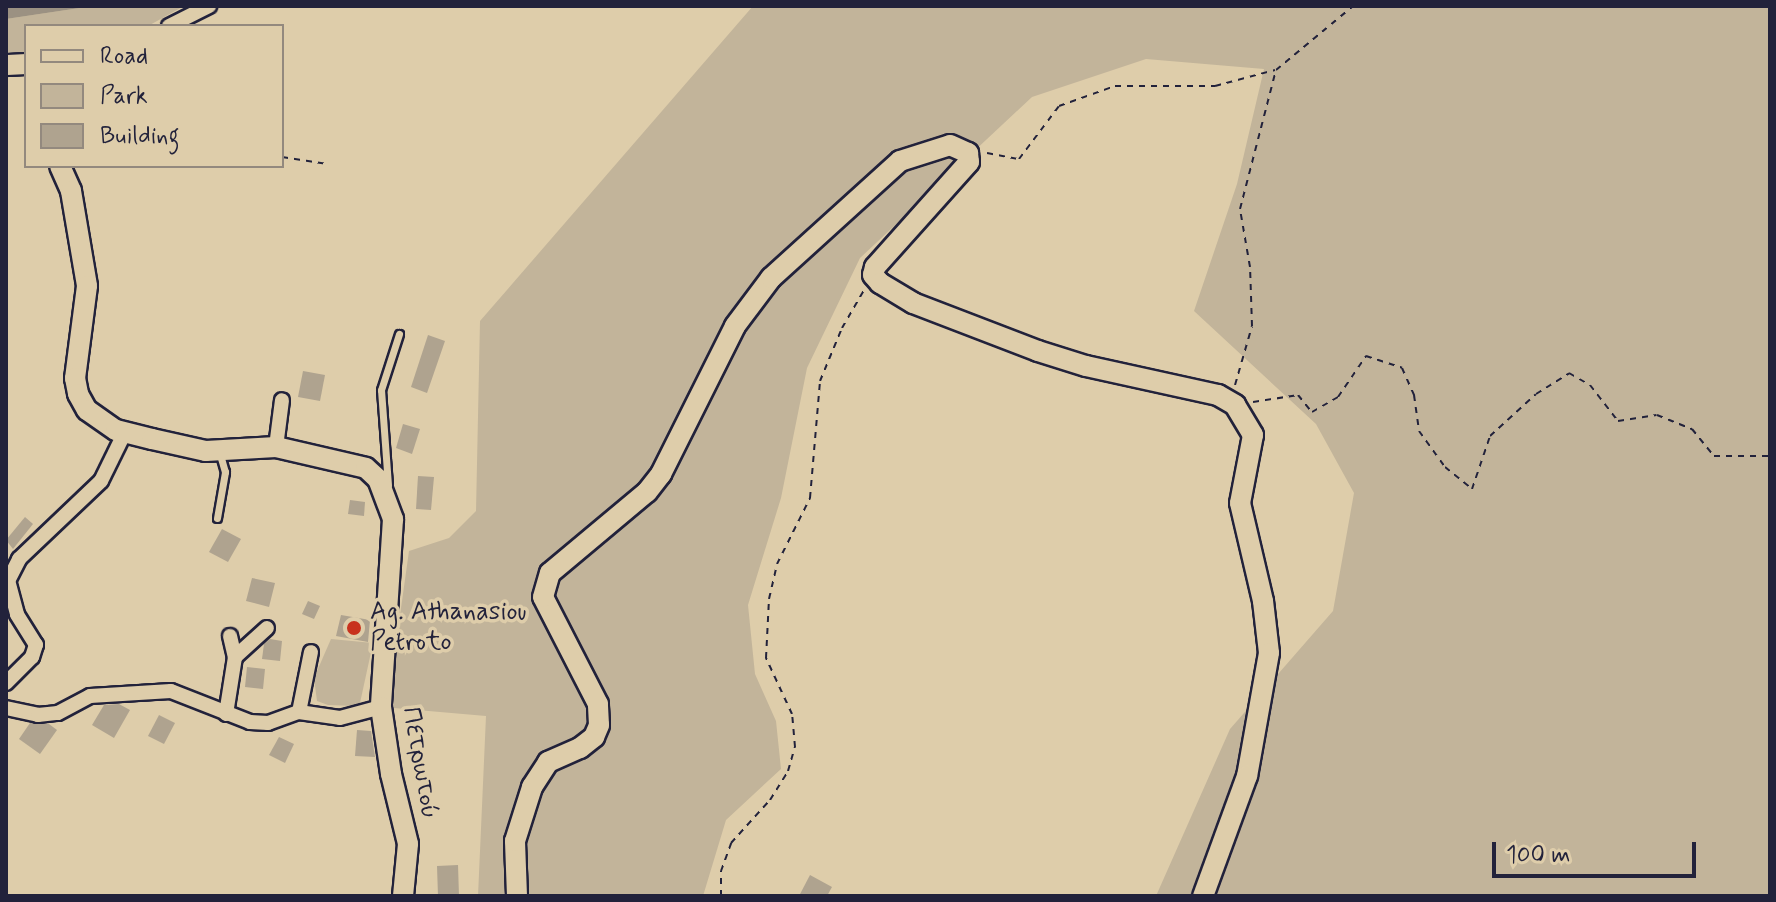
<!DOCTYPE html>
<meta charset="utf-8">
<style>
body{margin:0}
#map{position:relative;width:1776px;height:902px;overflow:hidden;background:#decdaa;font-family:Mynerve,sans-serif}
div>[style]{position:absolute}
.green>*{inset:0;background:#c2b49a}
.water>*{inset:0;background:#9b9182}
.building>*{inset:0;background:#afa38f}
.path>*{height:2px;margin-top:-1px;transform-origin:0;background:repeating-linear-gradient(90deg,#22223b 0 6px,transparent 0 12px)}
.roads{filter:drop-shadow(2px 0 #22223b) drop-shadow(-2px 0 #22223b) drop-shadow(0 2px #22223b) drop-shadow(0 -2px #22223b)}
.lane>*{height:7px;margin:-3.5px;padding:0 3.5px;transform-origin:3.5px;border-radius:3.5px;background:#decdaa}
.street>*{height:14px;margin:-7px;padding:0 7px;transform-origin:7px;border-radius:7px;background:#decdaa}
.secondary>*{height:20px;margin:-10px;padding:0 10px;transform-origin:10px;border-radius:10px;background:#decdaa}
.dots>*{width:22px;height:22px;translate:-50% -50%;box-sizing:border-box;border:4px solid #decdaa;border-radius:50%}
span{translate:-50% -50%;white-space:nowrap;text-align:center;line-height:1.15;-webkit-text-stroke:7px #decdaa;paint-order:stroke}
.poi-label{font-size:26px;color:#22223b}
.left{translate:0 -50%;text-align:left}
.street-label{font-size:26px;color:#22223b}
.frame{position:absolute;inset:0;border:8px solid #22223b;pointer-events:none}
.legend{position:absolute;left:24px;top:24px;width:260px;height:144px;box-sizing:border-box;background:#decdaa;border:2px solid #93897e;margin:0;padding:10px 14px;list-style:none;font-size:24px;color:#22223b}
.legend li{display:flex;align-items:center;gap:16px;height:40px}
.legend b{width:40px;border:2px solid #93897e}
.scale{position:absolute;left:1492px;top:842px;width:204px;height:36px;box-sizing:border-box;border:4px solid #22223b;border-top:0;padding-left:10px;font-size:24px;line-height:28px;white-space:nowrap;color:#22223b;-webkit-text-stroke:6px #decdaa;paint-order:stroke}
</style>
<div id="map">
<div class="green">
<div style="clip-path:polygon(93px 6px,184px 6px,148px 26px,26px 26px,26px 56px,6px 57px,6px 19px)"></div>
<div style="clip-path:polygon(753px 6px,1770px 6px,1770px 896px,1156px 896px,1230px 729px,1333px 611px,1354px 493px,1316px 424px,1194px 311px,1237px 184px,1264px 69px,1146px 59px,1032px 97px,860px 258px,807px 368px,781px 498px,748px 605px,755px 674px,776px 721px,781px 769px,726px 820px,703px 896px,478px 896px,486px 716px,394px 708px,394px 658px,409px 551px,449px 538px,476px 511px,480px 321px)"></div>
<div style="clip-path:polygon(331px 639px,373px 643px,360px 703px,356px 706px,328px 705px,317px 701px,314px 678px)"></div>
</div>
<div class="water">
<div style="clip-path:polygon(6px 6px,93px 6px,6px 19px)"></div>
</div>
<div class="building">
<div style="clip-path:polygon(428px 335px,445px 341px,427px 393px,411px 387px)"></div>
<div style="clip-path:polygon(303px 371px,325px 375px,320px 401px,298px 397px)"></div>
<div style="clip-path:polygon(403px 424px,420px 429px,412px 454px,396px 448px)"></div>
<div style="clip-path:polygon(418px 476px,434px 477px,431px 510px,416px 509px)"></div>
<div style="clip-path:polygon(350px 500px,365px 502px,364px 516px,348px 514px)"></div>
<div style="clip-path:polygon(25px 517px,33px 524px,13px 549px,6px 540px)"></div>
<div style="clip-path:polygon(222px 529px,241px 539px,228px 562px,209px 552px)"></div>
<div style="clip-path:polygon(252px 578px,275px 583px,269px 607px,246px 601px)"></div>
<div style="clip-path:polygon(308px 601px,320px 606px,314px 619px,302px 614px)"></div>
<div style="clip-path:polygon(341px 615px,370px 620px,368px 642px,336px 636px)"></div>
<div style="clip-path:polygon(270px 639px,282px 641px,280px 661px,262px 659px,264px 644px)"></div>
<div style="clip-path:polygon(247px 667px,265px 669px,263px 689px,245px 687px)"></div>
<div style="clip-path:polygon(119px 704px,130px 710px,114px 738px,92px 725px,104px 705px)"></div>
<div style="clip-path:polygon(159px 715px,175px 723px,164px 744px,148px 736px)"></div>
<div style="clip-path:polygon(30px 723px,49px 724px,57px 730px,40px 754px,19px 739px)"></div>
<div style="clip-path:polygon(357px 730px,371px 731px,375px 757px,355px 756px)"></div>
<div style="clip-path:polygon(279px 737px,294px 744px,285px 763px,269px 755px)"></div>
<div style="clip-path:polygon(458px 865px,459px 896px,438px 896px,437px 866px)"></div>
<div style="clip-path:polygon(810px 875px,832px 887px,827px 896px,799px 896px)"></div>
</div>
<div class="path">
<div style="left:987px;top:153px;width:33px;rotate:11deg"></div>
<div style="left:1019px;top:159px;width:66px;rotate:-53deg"></div>
<div style="left:1059px;top:106px;width:59px;rotate:-19.7deg"></div>
<div style="left:1115px;top:86px;width:100px"></div>
<div style="left:1215px;top:86px;width:62px;rotate:-14.9deg"></div>
<div style="left:282px;top:157px;width:46px;rotate:8.8deg"></div>
<div style="left:1235px;top:385px;width:61px;rotate:-73.9deg"></div>
<div style="left:1252px;top:326px;width:59px;rotate:-91.9deg"></div>
<div style="left:1250px;top:267px;width:59px;rotate:-99.8deg"></div>
<div style="left:1240px;top:209px;width:144px;rotate:-75.5deg"></div>
<div style="left:1276px;top:70px;width:100px;rotate:-39.7deg"></div>
<div style="left:1253px;top:402px;width:46px;rotate:-8.8deg"></div>
<div style="left:1298px;top:395px;width:22px;rotate:51deg"></div>
<div style="left:1312px;top:412px;width:30px;rotate:-30deg"></div>
<div style="left:1338px;top:397px;width:50px;rotate:-55.7deg"></div>
<div style="left:1366px;top:356px;width:38px;rotate:18deg"></div>
<div style="left:1402px;top:368px;width:30px;rotate:66deg"></div>
<div style="left:1414px;top:395px;width:36px;rotate:82deg"></div>
<div style="left:1419px;top:431px;width:44px;rotate:54.2deg"></div>
<div style="left:1445px;top:467px;width:35px;rotate:39deg"></div>
<div style="left:1472px;top:489px;width:56px;rotate:-71.2deg"></div>
<div style="left:1490px;top:436px;width:62px;rotate:-42.4deg"></div>
<div style="left:1536px;top:394px;width:39px;rotate:-32deg"></div>
<div style="left:1569px;top:373px;width:24px;rotate:30deg"></div>
<div style="left:1590px;top:385px;width:46px;rotate:52.1deg"></div>
<div style="left:1618px;top:421px;width:39px;rotate:-9deg"></div>
<div style="left:1657px;top:415px;width:38px;rotate:22deg"></div>
<div style="left:1692px;top:429px;width:35px;rotate:51deg"></div>
<div style="left:1714px;top:456px;width:56px"></div>
<div style="left:721px;top:896px;width:25px;rotate:-90deg"></div>
<div style="left:721px;top:871px;width:30px;rotate:-70deg"></div>
<div style="left:731px;top:843px;width:58px;rotate:-47.8deg"></div>
<div style="left:770px;top:800px;width:34px;rotate:-58deg"></div>
<div style="left:788px;top:771px;width:25px;rotate:-74deg"></div>
<div style="left:795px;top:747px;width:33px;rotate:-95deg"></div>
<div style="left:792px;top:714px;width:62px;rotate:-114.9deg"></div>
<div style="left:766px;top:658px;width:59px;rotate:-87.1deg"></div>
<div style="left:769px;top:599px;width:36px;rotate:-77deg"></div>
<div style="left:777px;top:564px;width:74px;rotate:-63.4deg"></div>
<div style="left:810px;top:498px;width:117px;rotate:-85.1deg"></div>
<div style="left:820px;top:381px;width:57px;rotate:-67.5deg"></div>
<div style="left:842px;top:328px;width:44px;rotate:-59.9deg"></div>
</div>
<div class="roads">
<div class="lane">
<div style="left:388px;top:485px;width:95px;rotate:-94.2deg"></div>
<div style="left:381px;top:390px;width:59px;rotate:-72.2deg"></div>
<div style="left:217px;top:518px;width:47px;rotate:-80.1deg"></div>
<div style="left:225px;top:472px;width:19px;rotate:-106deg"></div>
</div>
<div class="street">
<div style="left:169px;top:26px;width:45px;rotate:-26.6deg"></div>
<div style="left:276px;top:447px;width:47px;rotate:-82.7deg"></div>
<div style="left:230px;top:636px;width:22px;rotate:77deg"></div>
<div style="left:6px;top:683px;width:37px;rotate:-45deg"></div>
<div style="left:32px;top:657px;width:13px;rotate:-72deg"></div>
<div style="left:36px;top:645px;width:36px;rotate:-122deg"></div>
<div style="left:17px;top:614px;width:34px;rotate:-105deg"></div>
<div style="left:8px;top:581px;width:25px;rotate:-63deg"></div>
<div style="left:19px;top:559px;width:113px;rotate:-43.6deg"></div>
<div style="left:101px;top:481px;width:55px;rotate:-63.9deg"></div>
<div style="left:6px;top:708px;width:33px;rotate:12deg"></div>
<div style="left:38px;top:715px;width:20px;rotate:-6deg"></div>
<div style="left:58px;top:713px;width:36px;rotate:-28deg"></div>
<div style="left:90px;top:696px;width:81px;rotate:-3.5deg"></div>
<div style="left:171px;top:691px;width:85px;rotate:21.4deg"></div>
<div style="left:250px;top:722px;width:18px;rotate:3deg"></div>
<div style="left:268px;top:723px;width:33px;rotate:-20deg"></div>
<div style="left:299px;top:712px;width:41px;rotate:8.3deg"></div>
<div style="left:340px;top:718px;width:42px;rotate:-15deg"></div>
<div style="left:299px;top:712px;width:61px;rotate:-78.7deg"></div>
<div style="left:226px;top:714px;width:58px;rotate:-81deg"></div>
<div style="left:235px;top:657px;width:43px;rotate:-42.2deg"></div>
</div>
<div class="secondary">
<div style="left:6px;top:65px;width:20px;rotate:-3deg"></div>
<div style="left:60px;top:166px;width:27px;rotate:66deg"></div>
<div style="left:71px;top:191px;width:96px;rotate:80.4deg"></div>
<div style="left:87px;top:286px;width:93px;rotate:97.4deg"></div>
<div style="left:75px;top:378px;width:16px;rotate:79deg"></div>
<div style="left:78px;top:394px;width:18px;rotate:61deg"></div>
<div style="left:87px;top:410px;width:35px;rotate:35deg"></div>
<div style="left:116px;top:430px;width:37px;rotate:14deg"></div>
<div style="left:152px;top:439px;width:55px;rotate:12.5deg"></div>
<div style="left:206px;top:451px;width:70px;rotate:-3.3deg"></div>
<div style="left:276px;top:447px;width:92px;rotate:13.1deg"></div>
<div style="left:366px;top:468px;width:16px;rotate:43deg"></div>
<div style="left:378px;top:479px;width:43px;rotate:69.4deg"></div>
<div style="left:393px;top:519px;width:188px;rotate:93.7deg"></div>
<div style="left:381px;top:707px;width:68px;rotate:81.5deg"></div>
<div style="left:391px;top:774px;width:72px;rotate:76.3deg"></div>
<div style="left:408px;top:844px;width:52px;rotate:95.5deg"></div>
<div style="left:517px;top:896px;width:55px;rotate:-92.1deg"></div>
<div style="left:515px;top:841px;width:57px;rotate:-72.5deg"></div>
<div style="left:532px;top:787px;width:30px;rotate:-57deg"></div>
<div style="left:548px;top:762px;width:35px;rotate:-24deg"></div>
<div style="left:580px;top:748px;width:18px;rotate:-38deg"></div>
<div style="left:594px;top:737px;width:13px;rotate:-67deg"></div>
<div style="left:599px;top:725px;width:21px;rotate:-93deg"></div>
<div style="left:598px;top:704px;width:120px;rotate:-117.2deg"></div>
<div style="left:543px;top:597px;width:25px;rotate:-74deg"></div>
<div style="left:550px;top:573px;width:126px;rotate:-39.9deg"></div>
<div style="left:647px;top:492px;width:23px;rotate:-52deg"></div>
<div style="left:661px;top:474px;width:165px;rotate:-63.4deg"></div>
<div style="left:735px;top:326px;width:60px;rotate:-53.1deg"></div>
<div style="left:771px;top:278px;width:174px;rotate:-42.2deg"></div>
<div style="left:900px;top:161px;width:52px;rotate:-17.7deg"></div>
<div style="left:950px;top:145px;width:20px;rotate:24deg"></div>
<div style="left:968px;top:153px;width:9px;rotate:84deg"></div>
<div style="left:969px;top:162px;width:141px;rotate:131.8deg"></div>
<div style="left:875px;top:267px;width:8px;rotate:104deg"></div>
<div style="left:873px;top:275px;width:11px;rotate:49deg"></div>
<div style="left:880px;top:283px;width:39px;rotate:31deg"></div>
<div style="left:913px;top:303px;width:134px;rotate:21deg"></div>
<div style="left:1038px;top:351px;width:50px;rotate:17.4deg"></div>
<div style="left:1086px;top:366px;width:135px;rotate:12.4deg"></div>
<div style="left:1218px;top:395px;width:20px;rotate:30deg"></div>
<div style="left:1235px;top:405px;width:35px;rotate:59deg"></div>
<div style="left:1253px;top:435px;width:69px;rotate:100.8deg"></div>
<div style="left:1240px;top:503px;width:101px;rotate:76.8deg"></div>
<div style="left:1263px;top:601px;width:52px;rotate:83.4deg"></div>
<div style="left:1269px;top:653px;width:125px;rotate:100.1deg"></div>
<div style="left:1247px;top:776px;width:128px;rotate:110.1deg"></div>
</div>
</div>
<div class="dots">
<div style="left:354px;top:628px;background:#c8321e"></div>
</div>
<div class="poi-label">
<span class="left" style="left:370px;top:628px">Ag. Athanasiou<br>Petroto</span>
</div>
<div class="street-label">
<span style="left:419px;top:763px;rotate:80deg">Πετρωτού</span>
</div>
<div class="frame"></div>
<ul class="legend">
<li><b style="height:10px;background:#decdaa"></b>Road</li>
<li><b style="height:22px;background:#c2b49a"></b>Park</li>
<li><b style="height:22px;background:#afa38f"></b>Building</li>
</ul>
<div class="scale">100 m</div>
</div>
